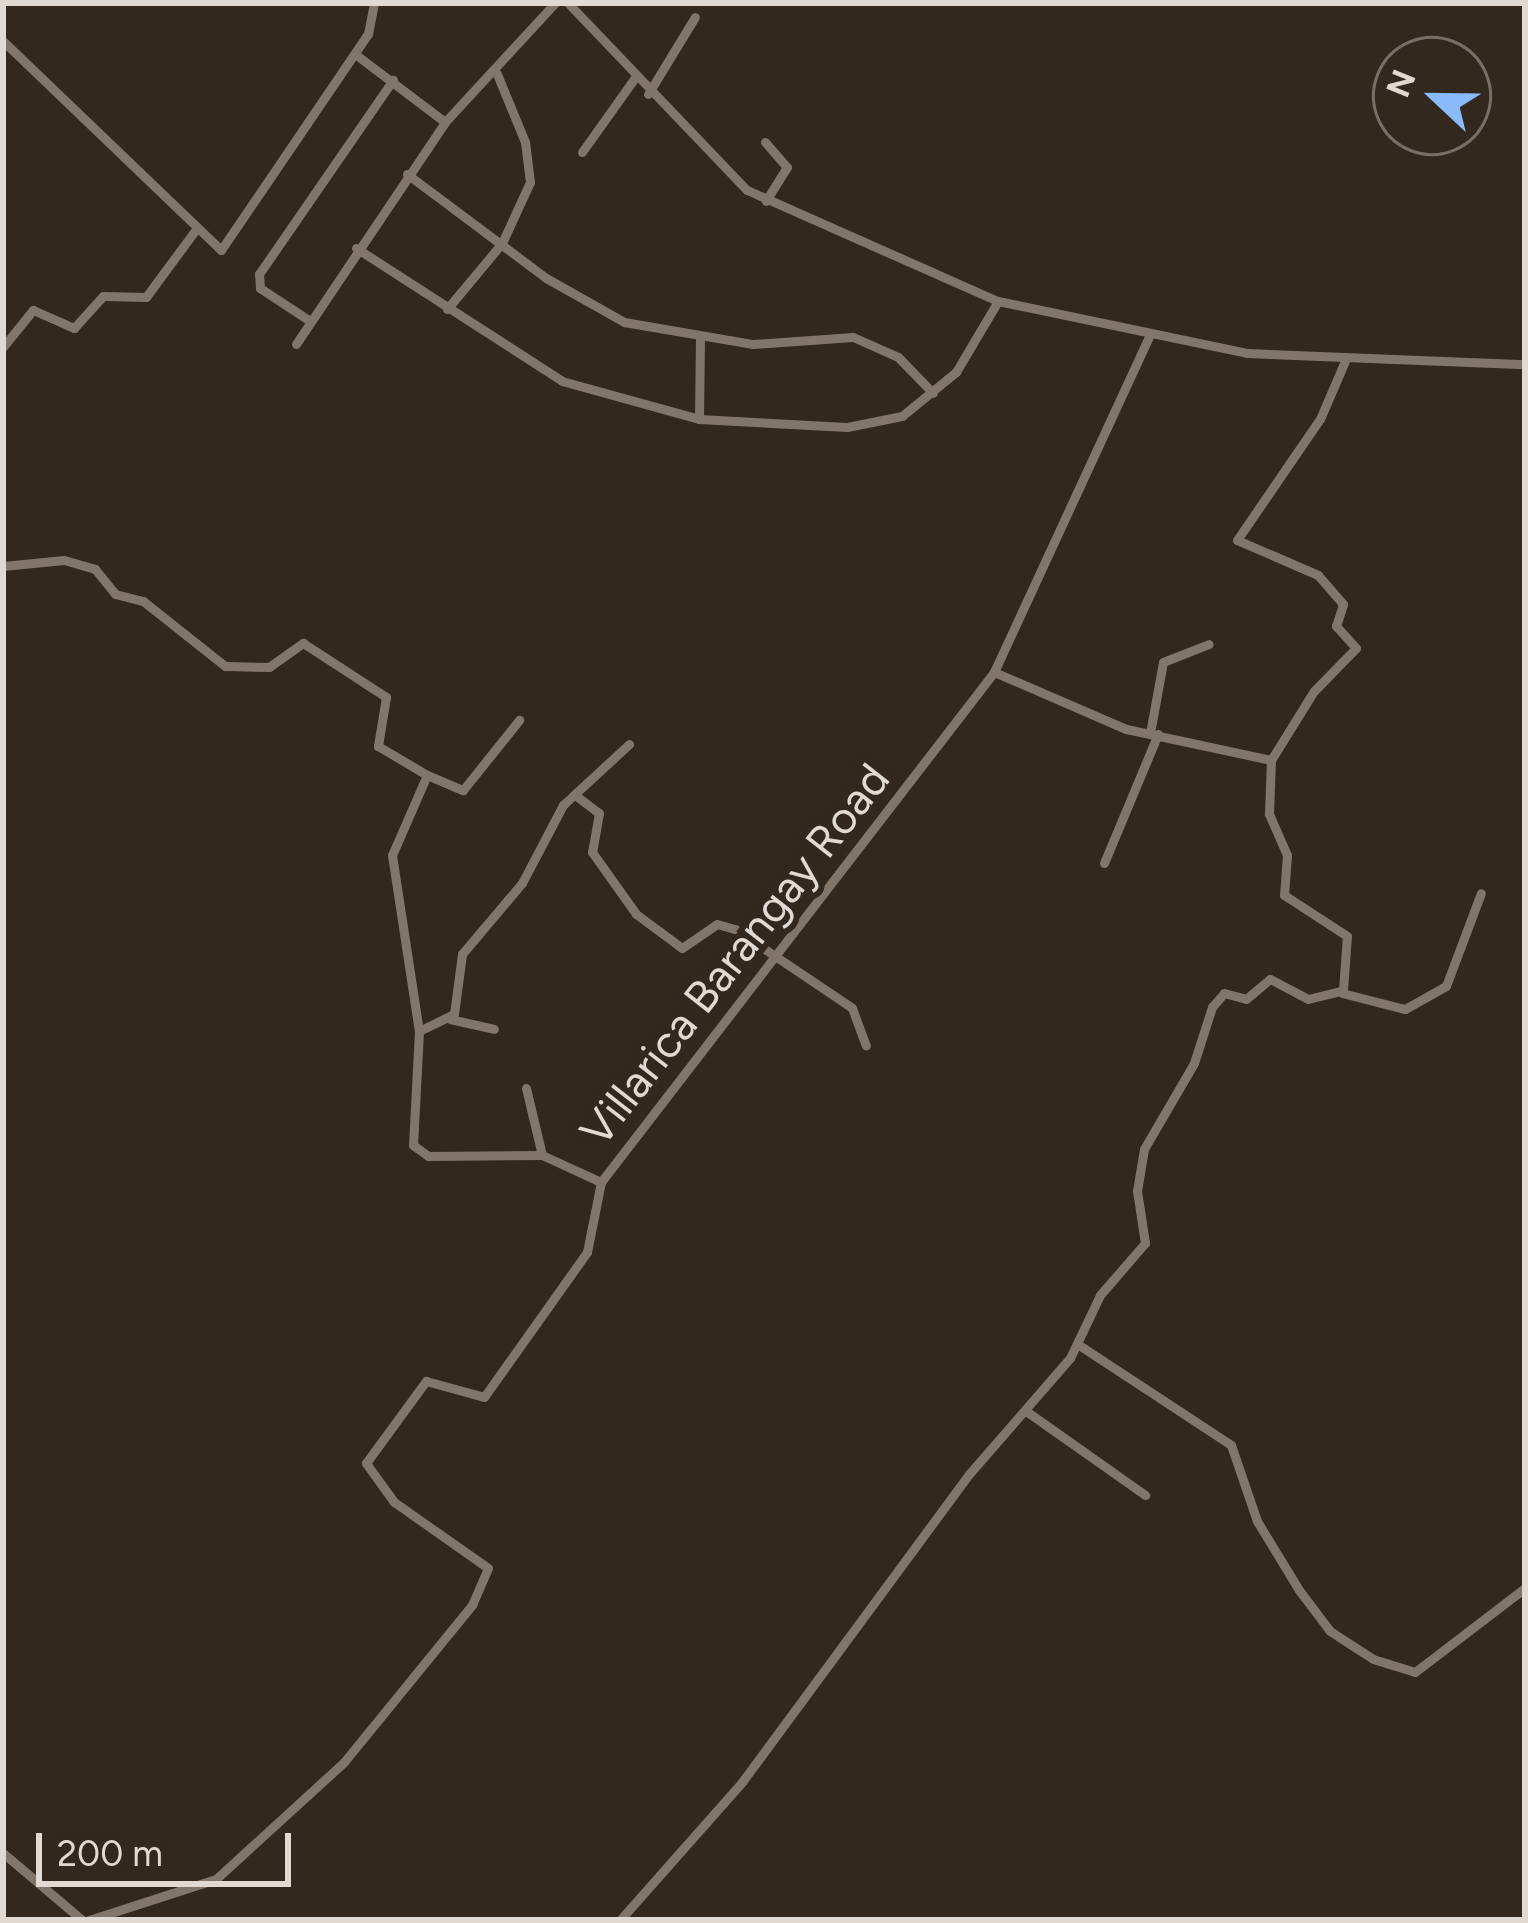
<!DOCTYPE html>
<style>
body{margin:0}
#map{position:relative;width:1528px;height:1923px;overflow:hidden;background:#32281d;font-family:Figtree,sans-serif}
div>[style]{position:absolute}
.minor>*{height:9px;margin:-4.5px;padding:0 4.5px;transform-origin:4.5px;border-radius:4.5px;background:#817669}
span{translate:-50% -50%;white-space:nowrap;text-align:center;line-height:1.15;-webkit-text-stroke:12px #32281d;paint-order:stroke}
.street-label{font-size:45px;color:#e0dad3}
.frame{position:absolute;inset:0;border:6px solid #e0dad3;pointer-events:none}
.north{position:absolute;left:1372px;top:36px;width:120px;height:120px;box-sizing:border-box;background:#32281d;border:3px solid #786f66;border-radius:50%;rotate:292deg;font-size:33px;font-weight:700;line-height:48px;text-align:center;color:#e0dad3}
.north::after{content:'';display:block;margin:auto;width:42px;height:54px;background:#88bafc;clip-path:polygon(50% 0,100% 100%,50% 72%,0 100%)}
.scale{position:absolute;left:36px;top:1833px;width:255px;height:54px;box-sizing:border-box;border:6px solid #e0dad3;border-top:0;padding-left:15px;font-size:36px;line-height:42px;white-space:nowrap;color:#e0dad3;-webkit-text-stroke:9px #32281d;paint-order:stroke}
</style>
<div id="map">
<div class="minor">
<div style="left:568px;top:3px;width:259px;rotate:46.3deg"></div>
<div style="left:747px;top:190px;width:274px;rotate:23.9deg"></div>
<div style="left:998px;top:301px;width:254px;rotate:11.8deg"></div>
<div style="left:1247px;top:353px;width:278px;rotate:2.3deg"></div>
<div style="left:3px;top:41px;width:302px;rotate:43.8deg"></div>
<div style="left:221px;top:250px;width:261px;rotate:-55.8deg"></div>
<div style="left:368px;top:34px;width:32px;rotate:-79deg"></div>
<div style="left:355px;top:54px;width:113px;rotate:37.1deg"></div>
<div style="left:648px;top:94px;width:90px;rotate:-58.6deg"></div>
<div style="left:765px;top:142px;width:33px;rotate:49deg"></div>
<div style="left:787px;top:167px;width:40px;rotate:122deg"></div>
<div style="left:582px;top:152px;width:90px;rotate:-54.5deg"></div>
<div style="left:407px;top:174px;width:174px;rotate:36.8deg"></div>
<div style="left:546px;top:278px;width:90px;rotate:29.4deg"></div>
<div style="left:624px;top:322px;width:131px;rotate:9.7deg"></div>
<div style="left:753px;top:344px;width:100px;rotate:-4deg"></div>
<div style="left:853px;top:337px;width:49px;rotate:24deg"></div>
<div style="left:898px;top:357px;width:50px;rotate:45.8deg"></div>
<div style="left:356px;top:248px;width:245px;rotate:32.8deg"></div>
<div style="left:562px;top:381px;width:142px;rotate:15.5deg"></div>
<div style="left:699px;top:419px;width:148px;rotate:3.1deg"></div>
<div style="left:847px;top:427px;width:56px;rotate:-11.3deg"></div>
<div style="left:902px;top:416px;width:70px;rotate:-39.2deg"></div>
<div style="left:956px;top:372px;width:82px;rotate:-59.4deg"></div>
<div style="left:447px;top:309px;width:86px;rotate:-50.2deg"></div>
<div style="left:502px;top:243px;width:67px;rotate:-65.3deg"></div>
<div style="left:530px;top:182px;width:40px;rotate:-97.1deg"></div>
<div style="left:525px;top:142px;width:74px;rotate:-112.4deg"></div>
<div style="left:310px;top:321px;width:60px;rotate:-146.6deg"></div>
<div style="left:260px;top:288px;width:14px;rotate:-94deg"></div>
<div style="left:259px;top:274px;width:236px;rotate:-55.4deg"></div>
<div style="left:296px;top:344px;width:267px;rotate:-56.1deg"></div>
<div style="left:445px;top:122px;width:162px;rotate:-47.3deg"></div>
<div style="left:3px;top:347px;width:48px;rotate:-51deg"></div>
<div style="left:33px;top:310px;width:45px;rotate:23.7deg"></div>
<div style="left:74px;top:328px;width:43px;rotate:-47.8deg"></div>
<div style="left:103px;top:296px;width:43px;rotate:1.3deg"></div>
<div style="left:146px;top:297px;width:81px;rotate:-53.6deg"></div>
<div style="left:699px;top:419px;width:79px;rotate:-89.3deg"></div>
<div style="left:3px;top:566px;width:61px;rotate:-5.6deg"></div>
<div style="left:64px;top:560px;width:32px;rotate:16deg"></div>
<div style="left:95px;top:569px;width:32px;rotate:51deg"></div>
<div style="left:115px;top:594px;width:29px;rotate:14deg"></div>
<div style="left:143px;top:601px;width:105px;rotate:38.4deg"></div>
<div style="left:225px;top:666px;width:44px;rotate:1.3deg"></div>
<div style="left:269px;top:667px;width:42px;rotate:-35.2deg"></div>
<div style="left:303px;top:643px;width:99px;rotate:33deg"></div>
<div style="left:386px;top:697px;width:50px;rotate:99.3deg"></div>
<div style="left:378px;top:746px;width:57px;rotate:30.6deg"></div>
<div style="left:427px;top:775px;width:87px;rotate:113.6deg"></div>
<div style="left:392px;top:855px;width:178px;rotate:81.3deg"></div>
<div style="left:419px;top:1031px;width:114px;rotate:93deg"></div>
<div style="left:413px;top:1145px;width:19px;rotate:36deg"></div>
<div style="left:428px;top:1156px;width:114px;rotate:-0.5deg"></div>
<div style="left:542px;top:1155px;width:65px;rotate:24.6deg"></div>
<div style="left:1150px;top:733px;width:72px;rotate:-79.6deg"></div>
<div style="left:1163px;top:662px;width:49px;rotate:-21.4deg"></div>
<div style="left:1271px;top:760px;width:81px;rotate:-58.1deg"></div>
<div style="left:1314px;top:691px;width:60px;rotate:-45.7deg"></div>
<div style="left:1356px;top:648px;width:30px;rotate:-132deg"></div>
<div style="left:1336px;top:626px;width:23px;rotate:-72deg"></div>
<div style="left:1343px;top:604px;width:38px;rotate:-131deg"></div>
<div style="left:1318px;top:575px;width:88px;rotate:-156.6deg"></div>
<div style="left:1237px;top:540px;width:147px;rotate:-55.6deg"></div>
<div style="left:1320px;top:419px;width:63px;rotate:-66.7deg"></div>
<div style="left:427px;top:775px;width:39px;rotate:23deg"></div>
<div style="left:463px;top:790px;width:90px;rotate:-51.3deg"></div>
<div style="left:575px;top:795px;width:30px;rotate:37deg"></div>
<div style="left:599px;top:813px;width:40px;rotate:100deg"></div>
<div style="left:592px;top:852px;width:76px;rotate:54.6deg"></div>
<div style="left:636px;top:914px;width:57px;rotate:36.5deg"></div>
<div style="left:682px;top:948px;width:42px;rotate:-34.4deg"></div>
<div style="left:717px;top:924px;width:19px;rotate:16deg"></div>
<div style="left:735px;top:929px;width:141px;rotate:34deg"></div>
<div style="left:852px;top:1008px;width:40px;rotate:69.8deg"></div>
<div style="left:1104px;top:863px;width:140px;rotate:-67.3deg"></div>
<div style="left:1342px;top:993px;width:65px;rotate:14.3deg"></div>
<div style="left:1405px;top:1009px;width:47px;rotate:-29.3deg"></div>
<div style="left:1446px;top:986px;width:99px;rotate:-69.4deg"></div>
<div style="left:450px;top:1019px;width:45px;rotate:12.8deg"></div>
<div style="left:419px;top:1031px;width:39px;rotate:-26deg"></div>
<div style="left:454px;top:1014px;width:61px;rotate:-82.4deg"></div>
<div style="left:462px;top:954px;width:93px;rotate:-49.8deg"></div>
<div style="left:522px;top:883px;width:88px;rotate:-62.3deg"></div>
<div style="left:563px;top:805px;width:90px;rotate:-42.7deg"></div>
<div style="left:526px;top:1088px;width:69px;rotate:76.6deg"></div>
<div style="left:1079px;top:1345px;width:182px;rotate:33.3deg"></div>
<div style="left:1231px;top:1445px;width:80px;rotate:71.1deg"></div>
<div style="left:1257px;top:1521px;width:81px;rotate:58.7deg"></div>
<div style="left:1299px;top:1590px;width:51px;rotate:52.9deg"></div>
<div style="left:1330px;top:1631px;width:51px;rotate:33.1deg"></div>
<div style="left:1373px;top:1659px;width:44px;rotate:17.2deg"></div>
<div style="left:1415px;top:1672px;width:138px;rotate:-37.4deg"></div>
<div style="left:1026px;top:1411px;width:146px;rotate:35.2deg"></div>
<div style="left:3px;top:1853px;width:104px;rotate:40.3deg"></div>
<div style="left:89px;top:1920px;width:133px;rotate:-17.9deg"></div>
<div style="left:216px;top:1879px;width:173px;rotate:-42.4deg"></div>
<div style="left:344px;top:1762px;width:203px;rotate:-50.8deg"></div>
<div style="left:472px;top:1605px;width:40px;rotate:-66.6deg"></div>
<div style="left:488px;top:1568px;width:115px;rotate:-144.9deg"></div>
<div style="left:394px;top:1502px;width:48px;rotate:-125.7deg"></div>
<div style="left:366px;top:1463px;width:102px;rotate:-53.8deg"></div>
<div style="left:426px;top:1381px;width:60px;rotate:15.4deg"></div>
<div style="left:484px;top:1397px;width:178px;rotate:-54.6deg"></div>
<div style="left:587px;top:1252px;width:71px;rotate:-78.7deg"></div>
<div style="left:601px;top:1182px;width:644px;rotate:-52.38deg"></div>
<div style="left:994px;top:672px;width:369px;rotate:-65.2deg"></div>
<div style="left:620px;top:1920px;width:184px;rotate:-48.5deg"></div>
<div style="left:742px;top:1782px;width:384px;rotate:-53.6deg"></div>
<div style="left:970px;top:1473px;width:152px;rotate:-49deg"></div>
<div style="left:1070px;top:1358px;width:70px;rotate:-64.5deg"></div>
<div style="left:1100px;top:1295px;width:69px;rotate:-49.1deg"></div>
<div style="left:1145px;top:1243px;width:53px;rotate:-98.7deg"></div>
<div style="left:1137px;top:1191px;width:43px;rotate:-80.5deg"></div>
<div style="left:1144px;top:1149px;width:99px;rotate:-59.8deg"></div>
<div style="left:1194px;top:1063px;width:59px;rotate:-72.2deg"></div>
<div style="left:1212px;top:1007px;width:18px;rotate:-49deg"></div>
<div style="left:1224px;top:993px;width:23px;rotate:15deg"></div>
<div style="left:1246px;top:999px;width:31px;rotate:-40deg"></div>
<div style="left:1270px;top:979px;width:43px;rotate:27.8deg"></div>
<div style="left:1308px;top:999px;width:36px;rotate:-14deg"></div>
<div style="left:1343px;top:990px;width:54px;rotate:-85.8deg"></div>
<div style="left:1347px;top:936px;width:75px;rotate:-146.9deg"></div>
<div style="left:1284px;top:895px;width:40px;rotate:-85.7deg"></div>
<div style="left:1287px;top:855px;width:45px;rotate:-113.7deg"></div>
<div style="left:1269px;top:814px;width:54px;rotate:-87.9deg"></div>
<div style="left:1271px;top:760px;width:148px;rotate:-167.9deg"></div>
<div style="left:1126px;top:729px;width:144px;rotate:-156.6deg"></div>
</div>
<div class="street-label">
<span style="left:735px;top:955px;rotate:-52deg">Villarica Barangay Road</span>
</div>
<div class="frame"></div>
<div class="north">N</div>
<div class="scale">200 m</div>
</div>
